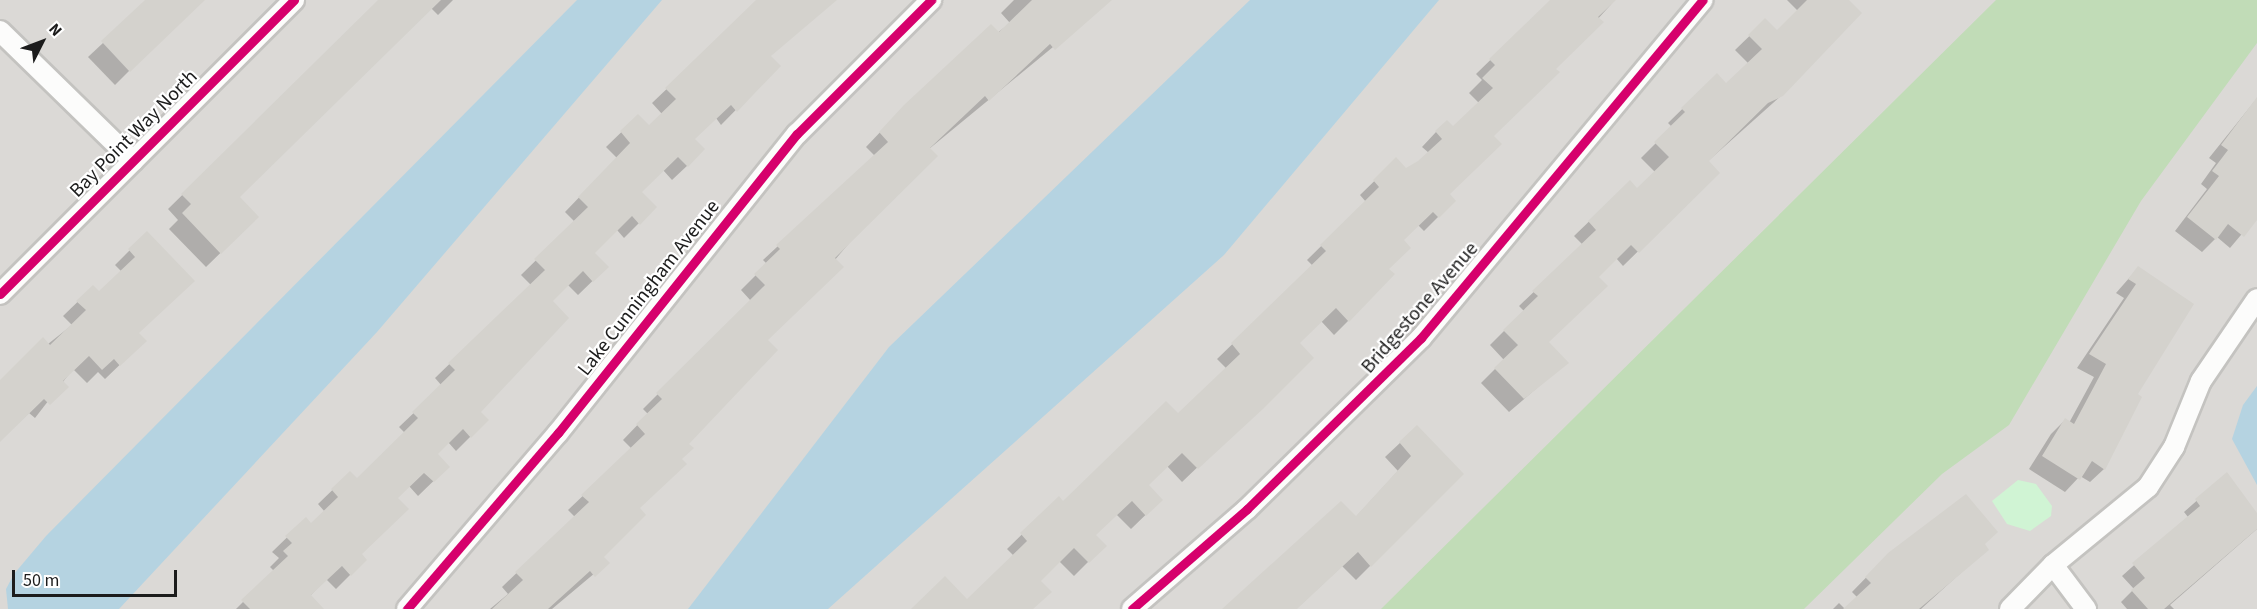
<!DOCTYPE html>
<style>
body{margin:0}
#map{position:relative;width:2257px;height:609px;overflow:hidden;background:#eceae4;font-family:"Source Sans 3",sans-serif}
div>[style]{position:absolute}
.residential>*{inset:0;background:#dbd9d6}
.forest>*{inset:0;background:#c1dcb7}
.park>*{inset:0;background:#d0f4d4}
.water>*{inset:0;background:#b5d3e1}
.shadow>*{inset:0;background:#0003}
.building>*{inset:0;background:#d4d2cd}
.roads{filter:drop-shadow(2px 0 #c4c3c0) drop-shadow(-2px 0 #c4c3c0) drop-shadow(0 2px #c4c3c0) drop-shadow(0 -2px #c4c3c0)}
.street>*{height:20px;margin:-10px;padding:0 10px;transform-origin:10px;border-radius:10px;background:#fcfcfb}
.cycleway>*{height:9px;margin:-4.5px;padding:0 4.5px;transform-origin:4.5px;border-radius:4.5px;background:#d6006c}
span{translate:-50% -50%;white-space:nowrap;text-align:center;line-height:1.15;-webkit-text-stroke:4.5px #fff;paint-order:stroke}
.street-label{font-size:20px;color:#1c1c1c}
.north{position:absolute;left:12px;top:12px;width:60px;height:60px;-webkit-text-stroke:4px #fff;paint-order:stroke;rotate:48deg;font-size:16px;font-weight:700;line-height:24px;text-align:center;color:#1c1c1c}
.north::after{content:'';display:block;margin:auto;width:21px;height:27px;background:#1c1c1c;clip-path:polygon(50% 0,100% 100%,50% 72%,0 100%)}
.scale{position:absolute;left:12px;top:570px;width:165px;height:27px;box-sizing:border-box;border:3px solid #1c1c1c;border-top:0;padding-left:8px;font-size:18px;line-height:21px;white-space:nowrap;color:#1c1c1c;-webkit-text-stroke:4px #fff;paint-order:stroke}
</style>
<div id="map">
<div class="residential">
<div style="clip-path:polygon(0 0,2257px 0,2257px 609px,0 609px)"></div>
</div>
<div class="forest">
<div style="clip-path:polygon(1996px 0,2257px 0,2257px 43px,2141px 201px,2009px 425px,1942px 474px,1804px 609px,1381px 609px)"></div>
</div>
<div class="park">
<div style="clip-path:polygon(2018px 480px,2036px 484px,2052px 506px,2051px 516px,2030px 531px,2007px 524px,1992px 501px)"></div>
</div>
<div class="water">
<div style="clip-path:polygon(577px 0,662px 0,377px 332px,119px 609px,8px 609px,6px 589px,14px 574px,46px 536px)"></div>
<div style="clip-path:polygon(1250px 0,1439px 0,1224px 255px,828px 609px,688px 609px,889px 347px)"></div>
<div style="clip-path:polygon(2257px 386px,2257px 485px,2232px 439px,2243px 405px)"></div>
</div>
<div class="shadow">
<div style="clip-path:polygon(149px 0,200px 0,115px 85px,88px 57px)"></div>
<div style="clip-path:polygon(381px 0,453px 0,438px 15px,431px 8px,238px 197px,243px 231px,206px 267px,169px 229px,178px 220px,168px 209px)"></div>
<div style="clip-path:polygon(760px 0,833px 0,769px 56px,779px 66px,721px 125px,716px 118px,693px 139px,689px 164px,672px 180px,663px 170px,640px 192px,655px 207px,624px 238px,617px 230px,593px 253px,607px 267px,578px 295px,568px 285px,551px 301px,479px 412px,487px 420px,456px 451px,448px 442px,436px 454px,448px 467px,418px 496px,409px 486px,396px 499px,360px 555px,365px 560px,336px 589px,326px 579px,310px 596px,315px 609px,236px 609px,274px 571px,270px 567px,279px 558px,272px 552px,306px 519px,311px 525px,325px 512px,318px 504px,350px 473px,357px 480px,405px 433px,399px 427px,442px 386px,435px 378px,531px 285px,521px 275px,575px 222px,565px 212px,617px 158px,606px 147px,638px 116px,649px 127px,662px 114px,652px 103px)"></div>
<div style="clip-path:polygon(1014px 0,1110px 0,929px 149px,767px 340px,602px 557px,608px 562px,552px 609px,490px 609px,508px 594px,502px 587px,575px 517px,568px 510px,632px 449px,623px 440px,648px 414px,643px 409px,751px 301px,741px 290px,767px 264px,763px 260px,875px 156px,866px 147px,905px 106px,1010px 23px,1001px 13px)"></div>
<div style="clip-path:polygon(1552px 0,1615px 0,1492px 136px,1448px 194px,1454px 201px,1424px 231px,1418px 225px,1402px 241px,1348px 321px,1334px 335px,1321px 321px,1298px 343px,1297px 372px,1182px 482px,1167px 466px,1147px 485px,1161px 500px,1131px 529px,1116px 514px,1094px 535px,1104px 546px,1074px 576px,1059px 561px,1039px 581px,1032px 609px,914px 609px,967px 601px,1014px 556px,1007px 549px,1059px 498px,1063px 503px,1178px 415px,1227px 369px,1217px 359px,1313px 266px,1307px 260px,1366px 202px,1360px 195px,1396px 160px,1405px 170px,1419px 163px,1429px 153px,1422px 147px,1436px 132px,1453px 128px,1479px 103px,1469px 93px,1482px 80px,1476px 74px)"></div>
<div style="clip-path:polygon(1787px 0,1847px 0,1782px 95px,1707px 162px,1718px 173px,1623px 266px,1616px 258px,1597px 277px,1547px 342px,1566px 363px,1509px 412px,1481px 383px,1504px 360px,1490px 345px,1524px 311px,1519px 306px,1583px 245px,1574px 236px,1629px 183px,1637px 190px,1655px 172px,1641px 158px,1672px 127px,1668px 123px,1717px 75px,1726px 85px,1749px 64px,1735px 50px,1765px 21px,1777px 32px,1798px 11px)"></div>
<div style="clip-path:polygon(2254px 102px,2257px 216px,2230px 248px,2217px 237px,2202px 252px,2175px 231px,2207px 189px,2201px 184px,2216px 163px,2209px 158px)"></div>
<div style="clip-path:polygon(147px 233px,138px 334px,130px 355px,105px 379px,98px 372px,87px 383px,73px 369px,35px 418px,29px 413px,0 440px,0 382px,72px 325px,63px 316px,93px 287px,99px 293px,122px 272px,115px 265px)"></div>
<div style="clip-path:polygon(2138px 268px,2136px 395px,2104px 469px,2090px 482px,2080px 476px,2065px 492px,2029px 469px,2051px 434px,2065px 420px,2069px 423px,2094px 377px,2077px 368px,2124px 298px,2116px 293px)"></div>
<div style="clip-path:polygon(1417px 427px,1462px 474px,1356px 580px,1342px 566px,1296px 609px,1225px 609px,1355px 518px,1398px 471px,1385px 457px)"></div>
<div style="clip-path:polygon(2227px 474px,2257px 515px,2257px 529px,2170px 605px,2174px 609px,2127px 609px,2121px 602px,2134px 589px,2122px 576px,2188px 517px,2184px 512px)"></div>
<div style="clip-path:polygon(1984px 545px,1987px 549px,1921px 609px,1845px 609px,1857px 597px,1852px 592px,1889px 554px)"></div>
<div style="clip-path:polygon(1839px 603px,1845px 609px,1833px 609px)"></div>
</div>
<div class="building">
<div style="clip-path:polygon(145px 0,205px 0,130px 72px,101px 41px)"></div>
<div style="clip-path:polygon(378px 0,441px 0,240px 197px,259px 217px,221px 254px,182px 213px,191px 204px,181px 194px)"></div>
<div style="clip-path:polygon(756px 0,837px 0,771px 56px,781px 66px,753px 95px,737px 112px,731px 105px,695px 139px,705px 149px,688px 167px,678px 157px,642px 192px,657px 207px,640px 225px,632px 216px,595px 253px,609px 267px,593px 282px,583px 271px,553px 301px,569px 318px,481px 412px,489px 420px,471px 438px,463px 429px,438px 454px,450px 467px,434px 482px,424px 473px,398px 498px,409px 509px,362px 554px,367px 560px,351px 576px,342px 566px,311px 595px,324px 609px,250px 609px,241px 600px,288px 556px,283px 551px,292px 543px,285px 536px,306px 517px,311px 523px,338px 497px,331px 489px,350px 471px,357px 478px,418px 418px,412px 412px,455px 370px,448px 363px,545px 270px,534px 259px,588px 207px,578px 197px,630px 143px,620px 131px,638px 114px,649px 125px,676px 99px,665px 88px)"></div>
<div style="clip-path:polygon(1032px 0,1112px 0,1055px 50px,1050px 44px,989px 101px,985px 96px,930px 148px,938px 156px,835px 258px,844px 267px,768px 340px,778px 350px,689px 444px,694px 448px,682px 459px,687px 464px,640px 508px,646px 515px,604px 557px,610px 563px,595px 577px,590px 571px,548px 609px,492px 609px,523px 580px,515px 572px,589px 502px,581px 495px,645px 434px,636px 424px,662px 399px,656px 393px,765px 285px,754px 274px,780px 249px,776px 245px,888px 142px,879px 132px,904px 105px,991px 24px,999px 32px)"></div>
<div style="clip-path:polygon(1550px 0,1616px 0,1598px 17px,1604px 22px,1556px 69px,1560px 72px,1494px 136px,1502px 144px,1450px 194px,1456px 201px,1439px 218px,1433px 212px,1404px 240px,1411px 248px,1389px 269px,1395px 274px,1349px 322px,1336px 308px,1300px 343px,1314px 358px,1264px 408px,1198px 469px,1182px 453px,1149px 485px,1163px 500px,1146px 516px,1132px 501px,1096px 535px,1107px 546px,1089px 563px,1074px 548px,1041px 581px,1052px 592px,1033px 609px,911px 609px,945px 576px,967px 599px,1027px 541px,1020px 533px,1059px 496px,1063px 501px,1166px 401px,1178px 413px,1240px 354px,1231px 343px,1326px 251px,1320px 245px,1379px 187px,1373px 180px,1396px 157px,1406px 168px,1418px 161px,1442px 139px,1435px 131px,1447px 120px,1453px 126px,1493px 88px,1482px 78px,1495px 65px,1489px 59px)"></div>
<div style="clip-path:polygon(1807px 0,1849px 0,1862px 13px,1783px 96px,1768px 103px,1709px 161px,1720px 173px,1639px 253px,1631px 245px,1599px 277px,1608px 286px,1549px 342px,1569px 363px,1524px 399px,1494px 368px,1518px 345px,1503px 330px,1538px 296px,1532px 291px,1596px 230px,1588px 221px,1630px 180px,1637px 188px,1669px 157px,1654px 142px,1685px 112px,1681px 108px,1717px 73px,1726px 83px,1762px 49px,1748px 35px,1765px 18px,1777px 30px)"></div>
<div style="clip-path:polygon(2257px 97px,2257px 220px,2244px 237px,2228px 224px,2216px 240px,2187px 217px,2219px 176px,2212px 171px,2228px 150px,2221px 145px)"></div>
<div style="clip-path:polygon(147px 231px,195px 281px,139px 333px,147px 341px,120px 366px,114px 359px,102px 370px,89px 356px,63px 381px,69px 387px,50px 405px,44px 399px,0 442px,0 380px,43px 337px,50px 345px,86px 310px,76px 301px,93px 285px,99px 291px,135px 257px,128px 249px)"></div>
<div style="clip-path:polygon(2138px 266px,2194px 304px,2138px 394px,2142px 397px,2105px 470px,2092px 461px,2080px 480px,2042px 456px,2065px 418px,2074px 424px,2106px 364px,2089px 354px,2136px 284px,2128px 279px)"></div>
<div style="clip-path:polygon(1417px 425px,1464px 474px,1371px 567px,1358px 552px,1297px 609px,1222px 609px,1341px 501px,1356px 516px,1411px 456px,1399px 442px)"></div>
<div style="clip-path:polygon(2227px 472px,2257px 513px,2257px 529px,2164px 609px,2148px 609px,2131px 590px,2145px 578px,2132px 563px,2200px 506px,2195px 499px)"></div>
<div style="clip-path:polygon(1966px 494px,1998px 532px,1985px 544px,1989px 550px,1919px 609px,1843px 609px,1871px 583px,1865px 577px,1888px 553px)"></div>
</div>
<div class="roads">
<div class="street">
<div style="left:0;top:31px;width:186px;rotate:44.3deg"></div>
<div style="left:0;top:294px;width:416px;rotate:-45deg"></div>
<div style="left:2053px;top:565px;width:55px;rotate:53.1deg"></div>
<div style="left:407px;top:609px;width:232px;rotate:-49.4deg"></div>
<div style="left:558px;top:433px;width:383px;rotate:-51.4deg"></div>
<div style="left:797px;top:134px;width:190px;rotate:-45deg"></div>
<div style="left:1132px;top:609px;width:152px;rotate:-41deg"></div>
<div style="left:1247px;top:509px;width:244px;rotate:-44.5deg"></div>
<div style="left:1421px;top:338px;width:440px;rotate:-50.2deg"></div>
<div style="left:2010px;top:609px;width:62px;rotate:-45.7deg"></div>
<div style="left:2053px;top:565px;width:123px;rotate:-39.4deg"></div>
<div style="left:2148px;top:487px;width:48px;rotate:-57deg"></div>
<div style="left:2174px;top:447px;width:71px;rotate:-67.8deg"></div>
<div style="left:2201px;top:381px;width:99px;rotate:-55.7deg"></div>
</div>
</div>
<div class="cycleway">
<div style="left:0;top:294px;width:416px;rotate:-45deg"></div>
<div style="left:407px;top:609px;width:232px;rotate:-49.4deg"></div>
<div style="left:558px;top:433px;width:383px;rotate:-51.4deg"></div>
<div style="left:797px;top:134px;width:190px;rotate:-45deg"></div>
<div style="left:1132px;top:609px;width:152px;rotate:-41deg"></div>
<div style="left:1247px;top:509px;width:244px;rotate:-44.5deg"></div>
<div style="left:1421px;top:338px;width:440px;rotate:-50.2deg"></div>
</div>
<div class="street-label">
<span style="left:134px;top:134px;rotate:-45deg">Bay Point Way North</span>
<span style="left:649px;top:288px;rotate:-52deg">Lake Cunningham Avenue</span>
<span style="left:1420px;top:308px;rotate:-49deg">Bridgestone Avenue</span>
</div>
<div class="north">N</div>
<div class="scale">50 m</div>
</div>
